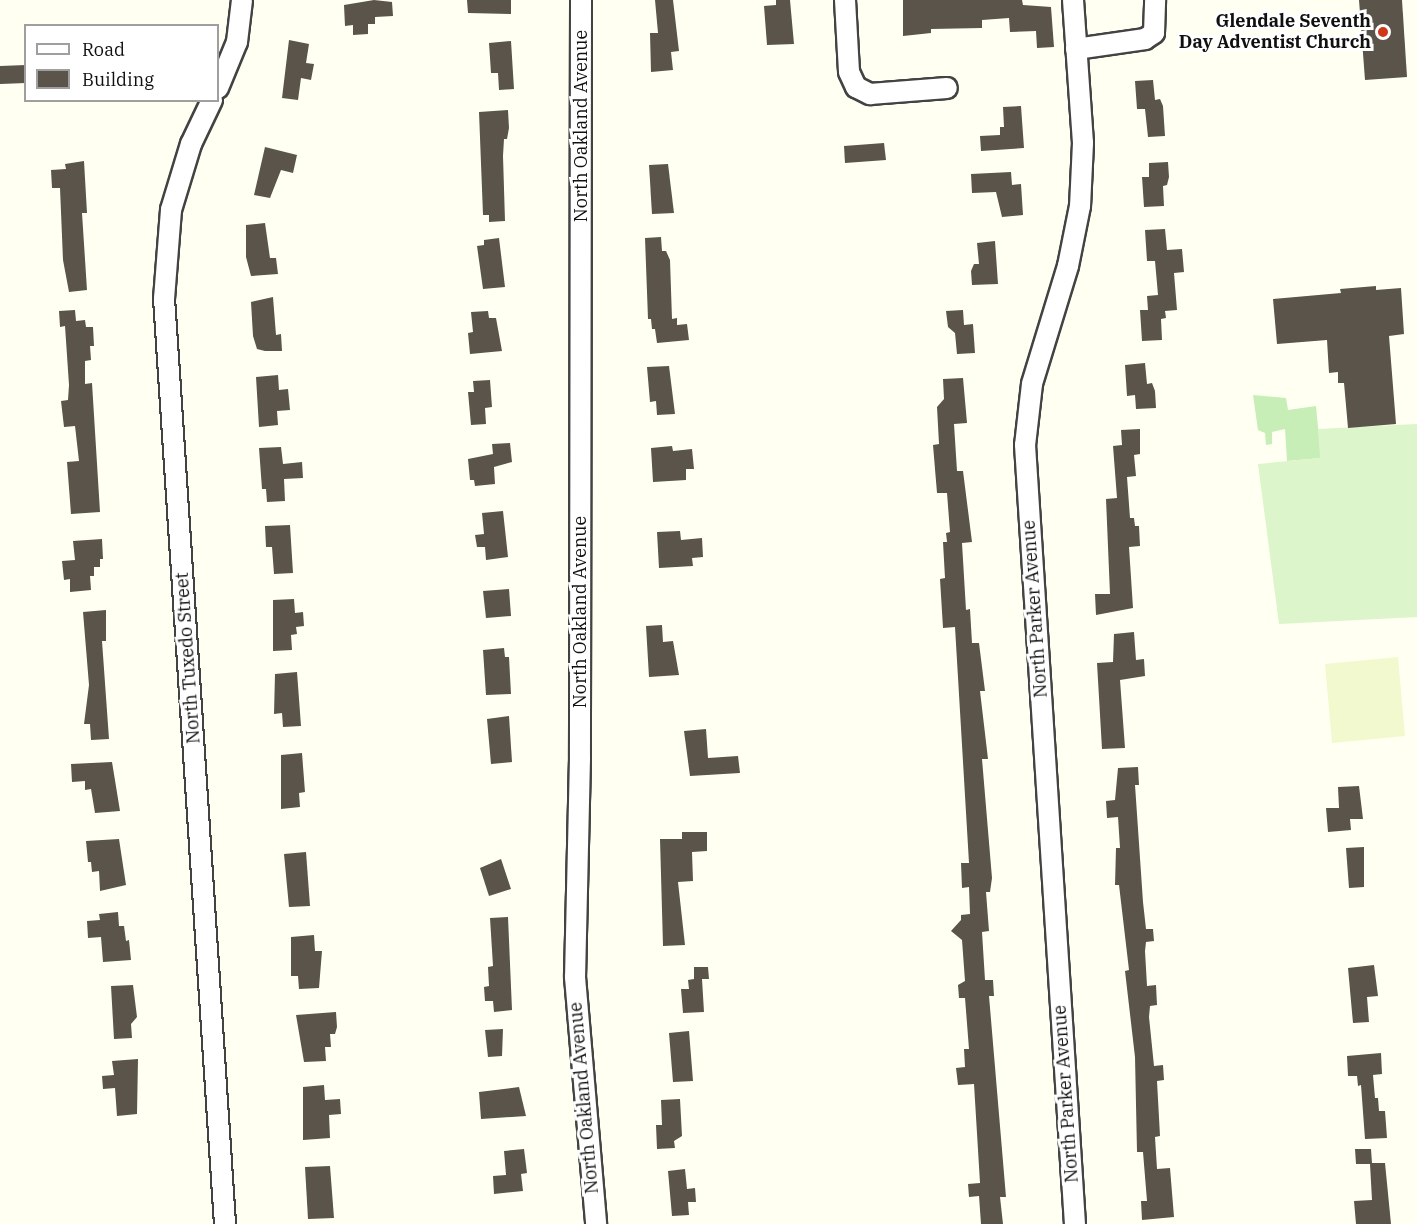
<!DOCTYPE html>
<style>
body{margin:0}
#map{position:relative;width:1417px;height:1224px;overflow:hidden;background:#fffff2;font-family:"IBM Plex Serif",serif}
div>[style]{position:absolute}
.farmland>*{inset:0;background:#f3f9cf}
.green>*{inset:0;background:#c7eeb7}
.pitch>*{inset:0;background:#dcf5ca}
.building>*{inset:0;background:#5a544b}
.roads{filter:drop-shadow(2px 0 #434343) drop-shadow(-2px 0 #434343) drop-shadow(0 2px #434343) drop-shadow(0 -2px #434343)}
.minor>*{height:20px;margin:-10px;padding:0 10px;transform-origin:10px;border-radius:10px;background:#fff}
.dots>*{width:16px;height:16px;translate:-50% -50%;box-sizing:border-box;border:3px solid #fff;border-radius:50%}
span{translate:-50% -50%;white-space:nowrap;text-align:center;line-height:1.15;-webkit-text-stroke:6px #fff;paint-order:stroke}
.poi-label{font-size:18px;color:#101010;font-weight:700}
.right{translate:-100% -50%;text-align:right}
.street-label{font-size:18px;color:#101010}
.legend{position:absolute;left:24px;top:24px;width:195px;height:78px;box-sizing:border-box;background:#fff;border:2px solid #9f9f9f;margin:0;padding:8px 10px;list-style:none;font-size:18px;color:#101010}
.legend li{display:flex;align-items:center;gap:12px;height:30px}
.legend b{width:30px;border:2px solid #9f9f9f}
</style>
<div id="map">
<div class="farmland">
<div style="clip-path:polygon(1398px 657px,1405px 736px,1332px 743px,1325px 664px)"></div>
</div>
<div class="green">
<div style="clip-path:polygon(1253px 395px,1286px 398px,1288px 410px,1316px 406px,1321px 458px,1287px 461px,1285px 429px,1272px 432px,1272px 444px,1266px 445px,1265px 433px,1258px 430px)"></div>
</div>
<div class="pitch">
<div style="clip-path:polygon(1417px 424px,1417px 617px,1279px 624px,1258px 464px,1320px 458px,1318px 429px)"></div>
</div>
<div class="building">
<div style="clip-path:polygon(374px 0,392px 2px,393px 16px,375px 17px,375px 24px,368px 24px,368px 34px,353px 35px,353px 25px,345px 26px,344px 5px)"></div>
<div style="clip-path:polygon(467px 0,511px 0,511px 14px,468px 13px)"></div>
<div style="clip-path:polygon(655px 0,673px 0,679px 51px,671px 52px,673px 70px,651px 72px,650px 33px,658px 33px)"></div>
<div style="clip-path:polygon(776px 0,790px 0,794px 44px,767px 45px,764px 6px,776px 5px)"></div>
<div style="clip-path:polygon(903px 0,1022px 0,1023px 5px,1051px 7px,1054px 47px,1037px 48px,1036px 31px,1010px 32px,1009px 18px,982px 20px,982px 28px,931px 29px,931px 33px,903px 36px)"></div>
<div style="clip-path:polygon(1359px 0,1402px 0,1407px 77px,1365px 80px)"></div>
<div style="clip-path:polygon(289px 40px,309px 44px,306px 63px,314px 64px,311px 80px,301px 78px,298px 100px,282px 98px)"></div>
<div style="clip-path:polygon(511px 41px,514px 89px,499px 90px,498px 73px,491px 73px,489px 43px)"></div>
<div style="clip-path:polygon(26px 65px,26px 83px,0 84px,0 66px)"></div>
<div style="clip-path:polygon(1153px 80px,1155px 100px,1160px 99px,1163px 106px,1165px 136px,1148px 137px,1145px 109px,1137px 109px,1135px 81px)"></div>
<div style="clip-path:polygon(1021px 106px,1024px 148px,981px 151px,980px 136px,1000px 135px,1000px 127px,1004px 127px,1003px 107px)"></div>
<div style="clip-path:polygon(508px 110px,509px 128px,507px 139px,504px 139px,503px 156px,505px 221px,489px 222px,489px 215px,483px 215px,479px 112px)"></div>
<div style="clip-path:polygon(884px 143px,886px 160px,845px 163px,844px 146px)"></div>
<div style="clip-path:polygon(265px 147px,297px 155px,293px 173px,281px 170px,270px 198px,254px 195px)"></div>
<div style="clip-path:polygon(84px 161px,87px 213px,82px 213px,87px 290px,69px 292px,63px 260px,60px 188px,52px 188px,51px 170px,66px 169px,65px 164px)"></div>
<div style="clip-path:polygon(1168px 162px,1169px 177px,1167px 185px,1163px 186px,1164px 206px,1144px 207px,1142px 177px,1149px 177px,1149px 163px)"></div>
<div style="clip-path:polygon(668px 164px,674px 213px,652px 214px,649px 165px)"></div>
<div style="clip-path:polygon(1011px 172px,1012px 185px,1021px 184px,1023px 215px,1002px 217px,996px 192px,972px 193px,971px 174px)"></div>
<div style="clip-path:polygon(265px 223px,270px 258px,276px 258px,278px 274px,251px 276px,246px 257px,246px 225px)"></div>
<div style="clip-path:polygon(1165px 229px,1167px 250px,1182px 249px,1184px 272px,1174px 273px,1177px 310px,1165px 311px,1166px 318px,1161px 319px,1162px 340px,1142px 341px,1140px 310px,1148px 310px,1147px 296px,1158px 295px,1155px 261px,1147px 261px,1145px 230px)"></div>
<div style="clip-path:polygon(661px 237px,662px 251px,666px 251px,670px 260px,672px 319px,677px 318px,677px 325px,687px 324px,689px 340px,657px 343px,655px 329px,652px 329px,651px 319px,648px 319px,645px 238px)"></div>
<div style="clip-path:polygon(499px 238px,505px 287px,483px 289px,477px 246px,484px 245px,484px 240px)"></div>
<div style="clip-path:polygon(995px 241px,998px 284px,972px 285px,971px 271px,974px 264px,979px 264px,977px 243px)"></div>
<div style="clip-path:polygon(1376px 286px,1376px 290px,1401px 288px,1404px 334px,1389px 336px,1396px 424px,1348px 428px,1344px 383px,1338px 383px,1338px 372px,1329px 373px,1327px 340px,1277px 344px,1273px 299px,1341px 293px,1340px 289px)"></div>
<div style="clip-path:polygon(273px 297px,276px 335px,281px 334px,282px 351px,265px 351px,257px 349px,253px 336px,251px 302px)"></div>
<div style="clip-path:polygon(75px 310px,76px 321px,85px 320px,86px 327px,93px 327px,94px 346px,90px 346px,91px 360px,85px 361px,85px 384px,92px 383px,100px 512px,71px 514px,67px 462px,79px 461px,75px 426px,64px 427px,61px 401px,68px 400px,69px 385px,65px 326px,60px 327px,59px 311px)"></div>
<div style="clip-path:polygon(963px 310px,964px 325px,973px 324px,975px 353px,957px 354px,955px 333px,948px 327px,946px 311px)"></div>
<div style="clip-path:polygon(488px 311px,489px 318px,496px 318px,502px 351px,470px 354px,468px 333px,473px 332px,471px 312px)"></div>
<div style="clip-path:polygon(1145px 363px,1147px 384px,1152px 383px,1155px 391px,1156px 408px,1136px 409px,1135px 395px,1127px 396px,1125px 365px)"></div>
<div style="clip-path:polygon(669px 366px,675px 414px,657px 415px,656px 401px,650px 402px,647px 367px)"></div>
<div style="clip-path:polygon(278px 375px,279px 390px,288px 389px,290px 410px,277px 411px,278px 425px,259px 427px,256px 377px)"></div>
<div style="clip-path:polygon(963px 378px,967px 423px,954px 424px,957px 471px,963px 471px,972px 542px,962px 543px,966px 610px,970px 609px,972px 643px,979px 643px,985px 691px,980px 691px,988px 759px,982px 759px,992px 878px,990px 892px,986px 892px,989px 931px,982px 932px,985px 980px,993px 980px,994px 996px,989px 996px,1006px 1197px,1000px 1197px,1003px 1224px,981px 1224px,979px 1196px,969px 1197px,968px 1184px,980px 1183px,974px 1084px,958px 1085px,956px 1068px,965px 1067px,964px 1049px,969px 1049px,965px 998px,959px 998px,958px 985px,965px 981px,962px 940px,951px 931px,961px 920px,961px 915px,970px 914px,969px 887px,962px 888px,961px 863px,969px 863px,955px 627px,943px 628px,940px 579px,945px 578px,943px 542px,947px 542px,946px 533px,950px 532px,947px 493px,937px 493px,933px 445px,939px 444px,937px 407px,944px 399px,943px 379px)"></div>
<div style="clip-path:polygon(490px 380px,492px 407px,485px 408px,486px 424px,471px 425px,468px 392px,474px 392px,473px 381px)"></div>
<div style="clip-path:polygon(1140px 429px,1140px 454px,1134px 455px,1136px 476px,1127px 477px,1130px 518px,1134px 518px,1135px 526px,1139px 526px,1140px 546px,1129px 547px,1133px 608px,1096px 615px,1095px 594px,1110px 594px,1106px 499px,1117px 498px,1113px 446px,1122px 445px,1121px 430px)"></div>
<div style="clip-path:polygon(510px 443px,512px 462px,494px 467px,495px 484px,475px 486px,474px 480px,470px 480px,468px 459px,493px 454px,492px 444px)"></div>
<div style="clip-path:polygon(672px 446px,673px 451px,692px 449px,694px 469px,686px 469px,686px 480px,653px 482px,651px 448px)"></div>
<div style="clip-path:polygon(281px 447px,283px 464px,302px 462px,303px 478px,284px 479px,285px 501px,267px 502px,266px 489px,262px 489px,259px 448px)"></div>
<div style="clip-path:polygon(503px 511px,508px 557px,486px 560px,485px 547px,477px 547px,475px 535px,484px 534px,482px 513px)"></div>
<div style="clip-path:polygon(290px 525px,293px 573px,274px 574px,272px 547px,266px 547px,265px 526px)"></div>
<div style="clip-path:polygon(680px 531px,681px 540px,702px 538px,703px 557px,692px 558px,693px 566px,659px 568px,657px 532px)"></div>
<div style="clip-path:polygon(102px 539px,103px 559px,100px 559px,100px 567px,94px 567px,94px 576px,90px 576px,91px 590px,70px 592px,70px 579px,64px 580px,62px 561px,75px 560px,73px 541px)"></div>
<div style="clip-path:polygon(509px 589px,511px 616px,486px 618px,483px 591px)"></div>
<div style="clip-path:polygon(294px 599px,295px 613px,303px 612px,304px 626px,296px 627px,297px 634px,291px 635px,292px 650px,273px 651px,273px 600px)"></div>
<div style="clip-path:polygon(106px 610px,106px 641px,102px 641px,109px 739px,91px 740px,90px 724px,84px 724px,89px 685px,83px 612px)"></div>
<div style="clip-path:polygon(662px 625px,663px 642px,673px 641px,679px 675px,649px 677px,646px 626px)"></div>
<div style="clip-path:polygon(1134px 632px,1136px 660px,1144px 659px,1145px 676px,1120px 680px,1125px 748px,1102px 749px,1097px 663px,1113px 662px,1114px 634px)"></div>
<div style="clip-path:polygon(504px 648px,505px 657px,509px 657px,511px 694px,486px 695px,483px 650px)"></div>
<div style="clip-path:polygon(297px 672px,301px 726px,283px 727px,282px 713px,274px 714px,275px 674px)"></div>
<div style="clip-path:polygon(509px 716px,512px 762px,491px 764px,487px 719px)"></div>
<div style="clip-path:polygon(706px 729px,708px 758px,738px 756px,740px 773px,690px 776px,684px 731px)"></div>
<div style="clip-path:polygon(302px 753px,305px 792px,299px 793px,300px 807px,281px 809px,281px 755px)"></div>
<div style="clip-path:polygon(112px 762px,120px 811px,95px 813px,91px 789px,85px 790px,85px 781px,72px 782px,71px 764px)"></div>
<div style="clip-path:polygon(1138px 767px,1139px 785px,1135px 785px,1143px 902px,1146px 929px,1153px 929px,1154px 941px,1146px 942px,1145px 951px,1147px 986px,1156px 985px,1157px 1005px,1150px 1006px,1149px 1017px,1154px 1066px,1163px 1065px,1164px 1080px,1157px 1081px,1160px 1136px,1155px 1137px,1157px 1169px,1170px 1168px,1174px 1217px,1142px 1220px,1141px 1201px,1147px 1201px,1143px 1152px,1137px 1152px,1135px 1057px,1125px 971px,1129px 970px,1119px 885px,1115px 885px,1116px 848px,1120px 848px,1118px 817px,1107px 818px,1106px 801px,1115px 800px,1118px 768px)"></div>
<div style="clip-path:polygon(1359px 786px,1363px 819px,1350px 819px,1351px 830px,1328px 832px,1326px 808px,1339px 808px,1338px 787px)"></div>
<div style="clip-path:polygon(682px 832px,707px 832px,707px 851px,692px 852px,693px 881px,678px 882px,685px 945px,663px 946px,660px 839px,682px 839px)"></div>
<div style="clip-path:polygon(119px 839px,126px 885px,100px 891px,99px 871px,92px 872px,91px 862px,88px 862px,86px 841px)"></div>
<div style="clip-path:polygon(1364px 847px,1364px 887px,1349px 888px,1346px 848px)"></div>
<div style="clip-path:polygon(306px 852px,310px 906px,289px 907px,284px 854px)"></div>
<div style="clip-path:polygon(501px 859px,511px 889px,489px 896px,480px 868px)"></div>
<div style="clip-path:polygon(118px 912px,119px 926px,124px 926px,126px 941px,129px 940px,131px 960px,103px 962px,101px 937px,88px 938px,87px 921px,100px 920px,99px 914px)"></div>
<div style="clip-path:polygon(508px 917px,512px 1010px,494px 1012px,493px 1001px,485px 1001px,484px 987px,489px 986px,488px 967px,493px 966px,490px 918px)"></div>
<div style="clip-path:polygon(314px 935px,315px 951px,322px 951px,319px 988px,299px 989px,298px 976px,291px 976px,291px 937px)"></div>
<div style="clip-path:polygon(1374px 965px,1378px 996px,1367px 997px,1369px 1022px,1353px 1023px,1348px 968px)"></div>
<div style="clip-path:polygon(694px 967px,708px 967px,709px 979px,702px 979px,704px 1012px,683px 1013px,681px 989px,689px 989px,688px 980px,694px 979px)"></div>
<div style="clip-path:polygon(133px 985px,137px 1017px,131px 1024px,132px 1038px,114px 1039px,111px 986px)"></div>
<div style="clip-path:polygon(336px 1012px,337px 1027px,335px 1034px,330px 1034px,331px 1047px,325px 1047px,326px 1061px,304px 1062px,296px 1015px)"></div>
<div style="clip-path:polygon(503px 1029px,502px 1056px,488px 1057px,485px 1030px)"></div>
<div style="clip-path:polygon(689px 1031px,693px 1081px,673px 1082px,669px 1033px)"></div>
<div style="clip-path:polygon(1381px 1053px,1382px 1074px,1373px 1075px,1375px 1098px,1378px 1098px,1379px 1111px,1385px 1111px,1387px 1138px,1365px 1139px,1361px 1085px,1358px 1086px,1357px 1076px,1348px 1076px,1347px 1056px)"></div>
<div style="clip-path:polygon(138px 1059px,137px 1114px,117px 1116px,115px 1088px,103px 1089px,102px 1076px,114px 1075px,112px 1061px)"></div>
<div style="clip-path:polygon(324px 1085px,325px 1100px,340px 1099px,341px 1114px,329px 1115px,330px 1138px,303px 1140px,303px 1087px)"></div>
<div style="clip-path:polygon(519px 1087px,526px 1116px,481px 1119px,479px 1092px)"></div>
<div style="clip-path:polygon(680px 1099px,682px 1136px,674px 1141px,675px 1148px,657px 1149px,656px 1125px,662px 1125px,661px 1100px)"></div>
<div style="clip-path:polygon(524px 1149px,527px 1173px,521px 1174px,523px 1191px,494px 1194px,493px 1176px,506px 1175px,504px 1151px)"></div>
<div style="clip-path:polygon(1355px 1149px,1371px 1149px,1372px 1163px,1385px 1163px,1391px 1224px,1356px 1224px,1354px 1201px,1372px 1200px,1370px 1164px,1356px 1164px)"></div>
<div style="clip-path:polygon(330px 1166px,334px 1218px,308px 1219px,305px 1167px)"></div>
<div style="clip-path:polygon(685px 1169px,687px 1189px,695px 1188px,696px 1202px,688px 1202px,689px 1215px,672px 1216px,668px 1171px)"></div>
</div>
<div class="roads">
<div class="minor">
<div style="left:581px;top:0;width:758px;rotate:90.08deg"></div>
<div style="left:580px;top:758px;width:219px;rotate:91.3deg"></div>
<div style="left:575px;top:977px;width:248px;rotate:85.1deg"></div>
<div style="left:845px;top:0;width:72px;rotate:86.8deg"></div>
<div style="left:849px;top:72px;width:17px;rotate:65deg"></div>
<div style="left:856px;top:87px;width:16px;rotate:27deg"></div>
<div style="left:870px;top:94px;width:77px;rotate:-4.5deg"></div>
<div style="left:1073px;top:0;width:143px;rotate:86deg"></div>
<div style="left:1083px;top:143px;width:63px;rotate:92.7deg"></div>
<div style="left:1080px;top:206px;width:61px;rotate:101.3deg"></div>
<div style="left:1068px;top:266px;width:123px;rotate:107deg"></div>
<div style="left:1032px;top:384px;width:61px;rotate:96.5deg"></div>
<div style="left:1025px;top:445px;width:781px;rotate:86.33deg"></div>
<div style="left:1076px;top:49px;width:70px;rotate:-8.2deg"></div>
<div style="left:1145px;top:39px;width:11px;rotate:-34deg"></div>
<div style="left:1154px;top:33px;width:33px;rotate:-88deg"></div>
<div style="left:218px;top:88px;width:50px;rotate:-67.6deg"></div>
<div style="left:237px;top:42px;width:42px;rotate:-83.2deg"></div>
<div style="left:212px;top:100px;width:49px;rotate:115.5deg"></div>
<div style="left:191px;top:144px;width:69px;rotate:106.9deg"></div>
<div style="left:171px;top:210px;width:88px;rotate:94.5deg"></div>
<div style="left:164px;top:298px;width:928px;rotate:86.23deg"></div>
</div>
</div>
<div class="dots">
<div style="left:1383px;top:32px;background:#cf3818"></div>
</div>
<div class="poi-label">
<span class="right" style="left:1371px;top:32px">Glendale Seventh<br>Day Adventist Church</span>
</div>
<div class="street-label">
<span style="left:581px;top:126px;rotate:-90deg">North Oakland Avenue</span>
<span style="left:1035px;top:609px;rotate:-94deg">North Parker Avenue</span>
<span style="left:580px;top:612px;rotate:-90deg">North Oakland Avenue</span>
<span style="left:188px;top:658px;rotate:-94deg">North Tuxedo Street</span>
<span style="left:1066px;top:1094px;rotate:-94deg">North Parker Avenue</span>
<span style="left:584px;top:1098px;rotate:-95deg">North Oakland Avenue</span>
</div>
<ul class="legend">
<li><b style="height:8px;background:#fff"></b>Road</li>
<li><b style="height:16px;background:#5a544b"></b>Building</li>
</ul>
</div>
